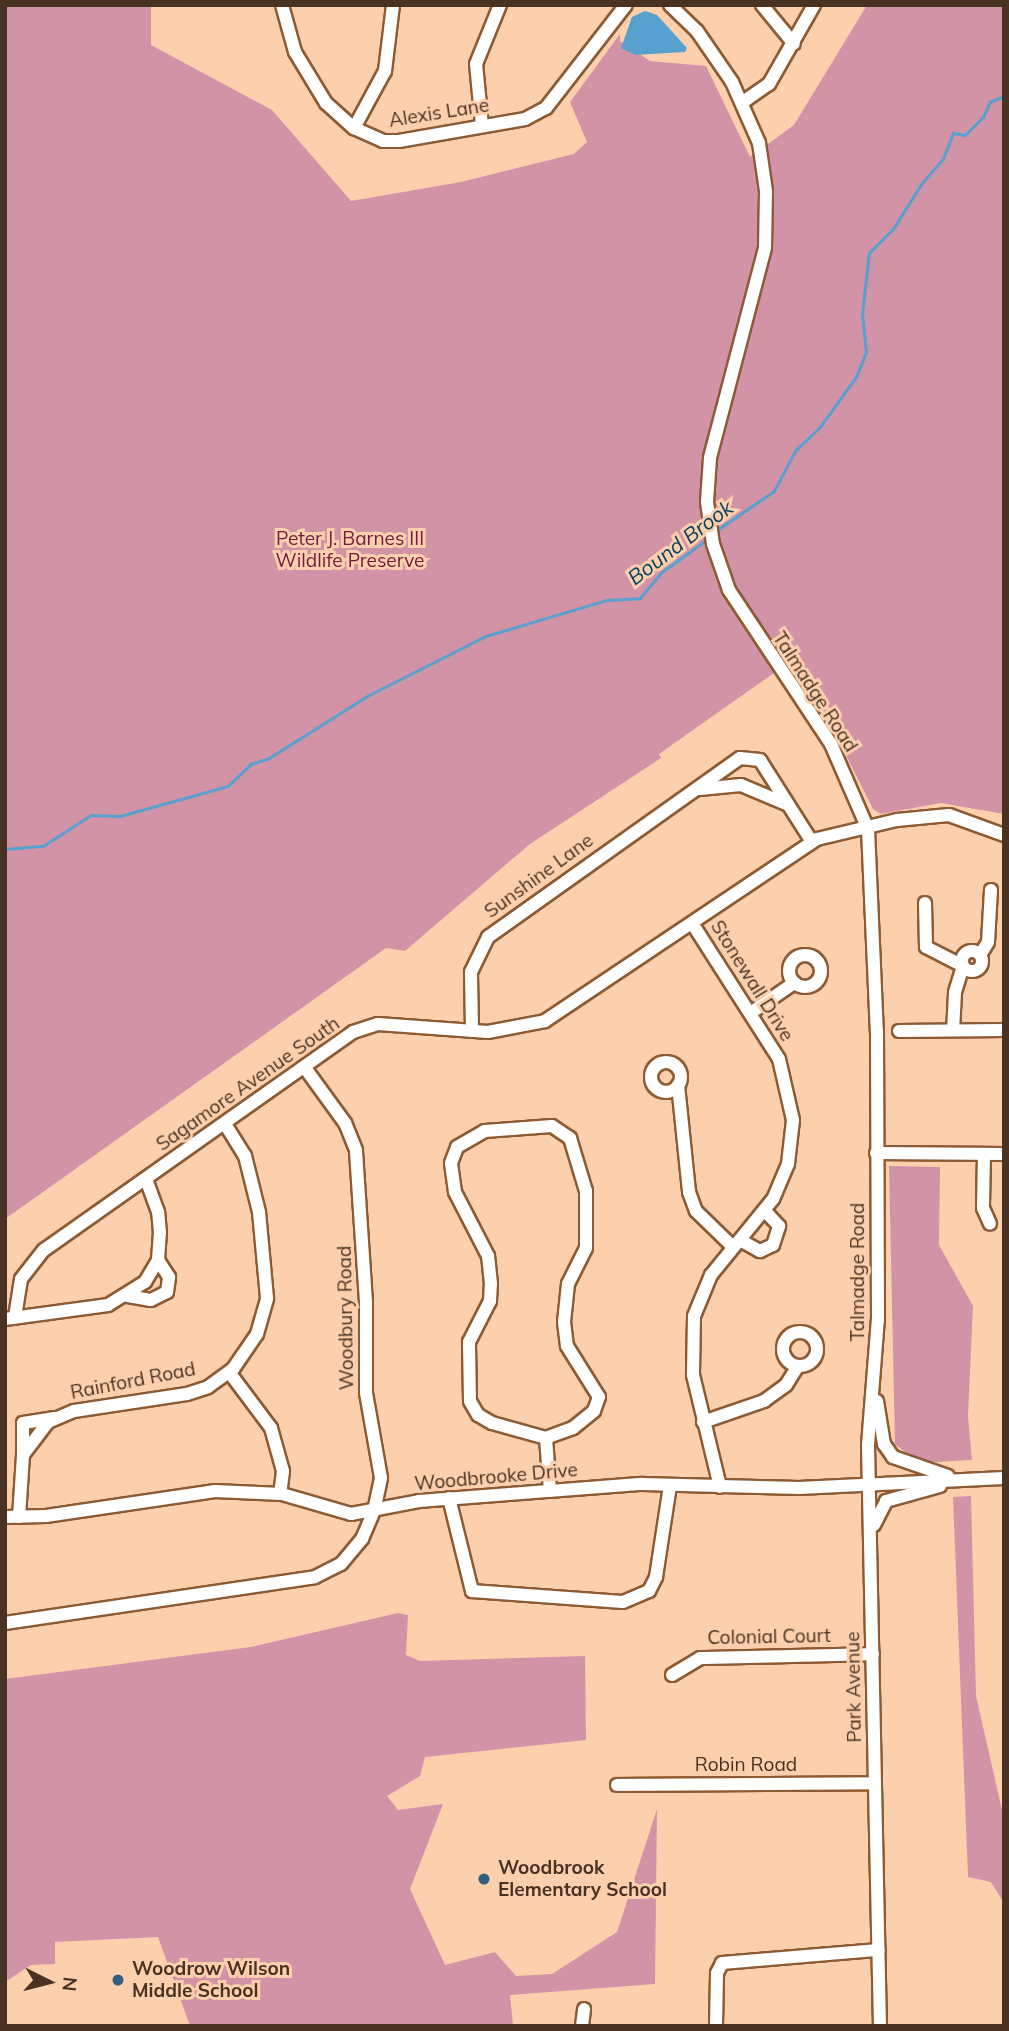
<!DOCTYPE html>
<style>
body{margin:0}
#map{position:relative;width:1009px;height:2031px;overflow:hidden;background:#fccfad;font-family:Mulish,sans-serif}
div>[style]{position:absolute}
.green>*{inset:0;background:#d393a7}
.water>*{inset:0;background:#58a0ce}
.stream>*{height:2.5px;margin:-1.25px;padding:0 1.25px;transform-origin:1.25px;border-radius:1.25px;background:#58a0ce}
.roads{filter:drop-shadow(2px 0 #8c5b33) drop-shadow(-2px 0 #8c5b33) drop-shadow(0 2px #8c5b33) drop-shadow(0 -2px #8c5b33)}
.minor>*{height:12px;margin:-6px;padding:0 6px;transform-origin:6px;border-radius:6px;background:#fff}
.minor>.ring{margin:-6px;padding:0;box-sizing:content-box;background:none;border:12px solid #fff;border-radius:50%}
.dots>*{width:19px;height:19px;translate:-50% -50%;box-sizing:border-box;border:4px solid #fccfad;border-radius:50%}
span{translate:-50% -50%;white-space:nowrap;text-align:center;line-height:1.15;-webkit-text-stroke:6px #fccfad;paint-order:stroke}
.street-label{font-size:19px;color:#493221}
.park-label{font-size:19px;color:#741841}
.poi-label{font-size:19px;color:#493221;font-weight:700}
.left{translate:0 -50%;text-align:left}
.water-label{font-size:21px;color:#064362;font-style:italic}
.frame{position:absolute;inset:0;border:7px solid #493221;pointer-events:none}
.north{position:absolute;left:14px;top:1947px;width:70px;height:70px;-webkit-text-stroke:5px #fccfad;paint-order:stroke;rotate:96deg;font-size:19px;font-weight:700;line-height:28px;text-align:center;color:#493221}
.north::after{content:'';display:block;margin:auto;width:24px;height:32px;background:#493221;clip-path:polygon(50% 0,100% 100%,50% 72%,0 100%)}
</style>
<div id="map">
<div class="green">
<div style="clip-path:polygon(5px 5px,151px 5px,151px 45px,272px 110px,351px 201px,461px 182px,574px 154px,587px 142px,570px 102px,620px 34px,620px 41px,650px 61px,706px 66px,750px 157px,794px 125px,867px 5px,1004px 5px,1004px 814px,941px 803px,881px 814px,873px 809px,814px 692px,791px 661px,659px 754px,661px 758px,530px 844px,405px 951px,386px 948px,5px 1219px)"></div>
<div style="clip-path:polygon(889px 1166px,940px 1167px,939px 1245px,973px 1306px,968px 1416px,972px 1460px,919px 1463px,895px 1444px)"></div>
<div style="clip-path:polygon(971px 1496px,976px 1696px,1004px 1819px,1004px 1903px,991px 1882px,968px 1877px,953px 1497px)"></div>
<div style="clip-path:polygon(398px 1613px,408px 1615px,406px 1655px,420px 1661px,585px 1656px,586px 1740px,425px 1757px,420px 1776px,387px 1796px,398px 1810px,443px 1804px,410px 1889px,445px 1965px,495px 1952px,516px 1976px,552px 1974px,617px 1932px,657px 1809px,655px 1984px,510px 1995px,513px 2026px,190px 2026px,158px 1937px,55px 1942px,55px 1964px,31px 1965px,5px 1982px,5px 1679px,251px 1647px)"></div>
</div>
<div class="water">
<div style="clip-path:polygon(645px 11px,657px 15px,687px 48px,685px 52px,635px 55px,621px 48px,632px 17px)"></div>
</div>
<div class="stream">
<div style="left:716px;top:531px;width:70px;rotate:-34.6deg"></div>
<div style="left:774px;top:491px;width:45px;rotate:-62.3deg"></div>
<div style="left:795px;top:451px;width:35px;rotate:-44deg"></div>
<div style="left:820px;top:427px;width:62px;rotate:-54.2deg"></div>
<div style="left:856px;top:377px;width:27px;rotate:-68deg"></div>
<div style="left:866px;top:352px;width:38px;rotate:-96deg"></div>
<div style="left:862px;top:314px;width:61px;rotate:-83.5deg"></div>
<div style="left:869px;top:253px;width:34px;rotate:-45deg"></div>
<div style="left:893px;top:229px;width:54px;rotate:-57.8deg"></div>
<div style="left:922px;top:183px;width:32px;rotate:-49deg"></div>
<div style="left:943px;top:159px;width:28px;rotate:-69deg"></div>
<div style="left:953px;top:133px;width:12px;rotate:9deg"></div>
<div style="left:965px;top:135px;width:25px;rotate:-45deg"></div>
<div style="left:983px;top:117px;width:17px;rotate:-65deg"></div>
<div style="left:990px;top:102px;width:15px;rotate:-23deg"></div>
<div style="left:5px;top:849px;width:38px;rotate:-5deg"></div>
<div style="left:43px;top:846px;width:57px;rotate:-32.9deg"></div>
<div style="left:91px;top:815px;width:29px;rotate:2deg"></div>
<div style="left:120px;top:816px;width:112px;rotate:-15.5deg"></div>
<div style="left:228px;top:786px;width:32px;rotate:-44deg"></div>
<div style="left:251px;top:764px;width:19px;rotate:-18deg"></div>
<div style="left:269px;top:758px;width:118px;rotate:-32.2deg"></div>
<div style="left:369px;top:695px;width:131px;rotate:-26.8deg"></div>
<div style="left:486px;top:636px;width:126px;rotate:-16.6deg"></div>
<div style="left:607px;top:600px;width:33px;rotate:-3deg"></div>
<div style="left:640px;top:598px;width:34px;rotate:-50deg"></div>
<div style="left:662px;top:572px;width:58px;rotate:-35.9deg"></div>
</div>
<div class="roads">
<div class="minor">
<div style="left:282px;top:5px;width:49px;rotate:74.5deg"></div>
<div style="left:295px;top:52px;width:60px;rotate:58.7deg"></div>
<div style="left:326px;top:103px;width:38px;rotate:42deg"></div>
<div style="left:354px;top:128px;width:32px;rotate:24deg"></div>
<div style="left:383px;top:141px;width:16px"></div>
<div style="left:399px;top:141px;width:128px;rotate:-9.9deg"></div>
<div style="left:525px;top:119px;width:24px;rotate:-28deg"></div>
<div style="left:546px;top:108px;width:130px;rotate:-52.2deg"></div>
<div style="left:670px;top:5px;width:37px;rotate:44deg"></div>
<div style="left:697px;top:31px;width:62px;rotate:55.5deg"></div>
<div style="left:732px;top:82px;width:67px;rotate:66.1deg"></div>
<div style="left:759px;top:143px;width:49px;rotate:81.7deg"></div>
<div style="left:766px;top:191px;width:57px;rotate:91deg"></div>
<div style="left:765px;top:248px;width:217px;rotate:104.7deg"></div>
<div style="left:710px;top:458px;width:44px;rotate:93.9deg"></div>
<div style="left:707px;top:502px;width:42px;rotate:81.9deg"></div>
<div style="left:713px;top:544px;width:49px;rotate:70.8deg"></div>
<div style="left:729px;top:590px;width:185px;rotate:56.5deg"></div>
<div style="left:831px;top:744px;width:93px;rotate:66.5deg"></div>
<div style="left:868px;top:829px;width:203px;rotate:87.5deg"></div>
<div style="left:877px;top:1032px;width:286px;rotate:89.8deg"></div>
<div style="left:878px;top:1318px;width:127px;rotate:94.5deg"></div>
<div style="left:868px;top:1445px;width:581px;rotate:88.82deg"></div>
<div style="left:762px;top:5px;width:50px;rotate:50.6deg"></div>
<div style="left:743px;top:102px;width:32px;rotate:-35deg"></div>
<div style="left:769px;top:84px;width:91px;rotate:-60.3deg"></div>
<div style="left:482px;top:126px;width:62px;rotate:-95.5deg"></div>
<div style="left:476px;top:64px;width:64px;rotate:-67.9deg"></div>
<div style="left:354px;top:128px;width:65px;rotate:-61.5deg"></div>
<div style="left:385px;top:71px;width:66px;rotate:-83.1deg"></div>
<div style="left:700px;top:789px;width:41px;rotate:-5.6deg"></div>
<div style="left:741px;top:785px;width:49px;rotate:22.9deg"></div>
<div style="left:925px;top:903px;width:44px;rotate:88.7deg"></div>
<div style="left:926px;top:947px;width:42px;rotate:27.2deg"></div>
<div style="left:963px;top:966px;width:28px;rotate:107deg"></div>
<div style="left:955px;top:993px;width:36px;rotate:93deg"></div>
<div style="left:692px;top:923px;width:161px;rotate:57.4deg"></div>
<div style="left:779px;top:1059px;width:63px;rotate:77.1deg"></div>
<div style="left:793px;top:1120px;width:44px;rotate:96.5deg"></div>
<div style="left:788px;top:1164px;width:38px;rotate:113deg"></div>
<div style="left:773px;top:1199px;width:98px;rotate:129.2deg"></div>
<div style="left:711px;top:1275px;width:44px;rotate:112.5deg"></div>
<div style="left:694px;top:1316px;width:59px;rotate:91deg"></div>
<div style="left:693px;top:1375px;width:115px;rotate:76.4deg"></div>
<div class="ring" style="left:962px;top:951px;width:8px;height:8px"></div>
<div style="left:980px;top:955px;width:15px;rotate:-58deg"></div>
<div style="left:988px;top:942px;width:52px;rotate:-86.7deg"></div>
<div class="ring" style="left:789px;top:955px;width:20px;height:20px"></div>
<div style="left:752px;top:1012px;width:51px;rotate:-34.6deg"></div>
<div style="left:472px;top:1031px;width:59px;rotate:-91deg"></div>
<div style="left:471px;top:972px;width:39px;rotate:-64deg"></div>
<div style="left:488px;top:937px;width:309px;rotate:-35.4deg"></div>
<div style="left:740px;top:758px;width:20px;rotate:6deg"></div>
<div style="left:760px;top:760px;width:97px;rotate:57.6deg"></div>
<div style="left:899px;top:1031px;width:105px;rotate:-0.5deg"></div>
<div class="ring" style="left:651px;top:1062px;width:18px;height:18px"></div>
<div style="left:678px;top:1085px;width:108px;rotate:84.1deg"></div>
<div style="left:689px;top:1192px;width:20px;rotate:70deg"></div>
<div style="left:696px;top:1211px;width:52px;rotate:44.2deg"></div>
<div style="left:552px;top:1126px;width:22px;rotate:34deg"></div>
<div style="left:570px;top:1138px;width:55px;rotate:73.2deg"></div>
<div style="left:586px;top:1191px;width:57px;rotate:90deg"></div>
<div style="left:586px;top:1248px;width:40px;rotate:116.6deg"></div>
<div style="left:568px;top:1284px;width:38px;rotate:96deg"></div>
<div style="left:564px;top:1322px;width:24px;rotate:83deg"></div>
<div style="left:567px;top:1346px;width:60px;rotate:57.9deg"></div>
<div style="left:599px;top:1397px;width:15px;rotate:110deg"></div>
<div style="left:594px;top:1411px;width:27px;rotate:141deg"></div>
<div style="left:573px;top:1428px;width:29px;rotate:160deg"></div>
<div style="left:546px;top:1438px;width:56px;rotate:-164.5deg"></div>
<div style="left:492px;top:1423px;width:16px;rotate:-150deg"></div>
<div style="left:478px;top:1415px;width:16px;rotate:-120deg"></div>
<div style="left:470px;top:1401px;width:59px;rotate:-91deg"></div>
<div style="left:469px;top:1342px;width:46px;rotate:-62.9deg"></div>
<div style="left:490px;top:1301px;width:17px;rotate:-87deg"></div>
<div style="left:491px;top:1284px;width:28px;rotate:-96deg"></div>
<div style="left:488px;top:1256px;width:72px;rotate:-117.3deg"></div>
<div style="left:455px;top:1192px;width:29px;rotate:-98deg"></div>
<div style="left:451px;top:1163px;width:17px;rotate:-69deg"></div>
<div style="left:457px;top:1147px;width:32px;rotate:-30deg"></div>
<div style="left:485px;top:1131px;width:67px;rotate:-4.3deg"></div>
<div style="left:876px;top:1153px;width:128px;rotate:0.4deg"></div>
<div style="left:984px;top:1154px;width:54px;rotate:91.1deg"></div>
<div style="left:983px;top:1208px;width:17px;rotate:66deg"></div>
<div style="left:740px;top:1240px;width:23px;rotate:29deg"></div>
<div style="left:760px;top:1251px;width:14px;rotate:-25deg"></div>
<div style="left:773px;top:1245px;width:20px;rotate:-72deg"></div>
<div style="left:779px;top:1226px;width:21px;rotate:-133deg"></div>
<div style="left:128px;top:1296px;width:23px;rotate:10deg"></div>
<div style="left:151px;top:1300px;width:18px;rotate:-27deg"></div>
<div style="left:167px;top:1292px;width:15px;rotate:-82deg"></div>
<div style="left:169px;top:1277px;width:20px;rotate:-123deg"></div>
<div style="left:15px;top:1317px;width:38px;rotate:-81deg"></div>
<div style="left:21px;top:1279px;width:37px;rotate:-52deg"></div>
<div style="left:44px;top:1250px;width:378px;rotate:-35.2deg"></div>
<div style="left:353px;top:1032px;width:26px;rotate:-18deg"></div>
<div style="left:378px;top:1024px;width:110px;rotate:4.2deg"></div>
<div style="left:488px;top:1032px;width:58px;rotate:-10.9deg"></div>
<div style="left:545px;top:1021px;width:327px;rotate:-33.8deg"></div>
<div style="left:817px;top:839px;width:82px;rotate:-13.4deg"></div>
<div style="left:897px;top:820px;width:52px;rotate:-5.5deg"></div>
<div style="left:949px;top:815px;width:59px;rotate:20deg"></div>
<div style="left:5px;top:1319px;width:104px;rotate:-7.7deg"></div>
<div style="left:108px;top:1305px;width:44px;rotate:-31.9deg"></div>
<div style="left:145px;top:1282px;width:26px;rotate:-59deg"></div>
<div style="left:158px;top:1260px;width:27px;rotate:-86deg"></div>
<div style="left:160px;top:1233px;width:21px;rotate:-95deg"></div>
<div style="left:158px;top:1212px;width:35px;rotate:-110deg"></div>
<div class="ring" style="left:783px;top:1332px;width:22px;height:22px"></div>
<div style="left:229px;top:1372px;width:70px;rotate:53.1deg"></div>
<div style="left:271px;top:1428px;width:45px;rotate:74.4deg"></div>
<div style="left:283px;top:1471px;width:23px;rotate:97deg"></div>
<div style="left:877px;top:1401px;width:44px;rotate:80.8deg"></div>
<div style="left:884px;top:1444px;width:16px;rotate:55deg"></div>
<div style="left:893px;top:1457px;width:58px;rotate:19.1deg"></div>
<div style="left:703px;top:1422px;width:65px;rotate:-19deg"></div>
<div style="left:764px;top:1401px;width:27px;rotate:-36deg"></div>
<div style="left:786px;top:1385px;width:22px;rotate:-58deg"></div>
<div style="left:546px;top:1438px;width:53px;rotate:85.7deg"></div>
<div style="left:23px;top:1455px;width:32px;rotate:-90deg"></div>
<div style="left:23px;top:1423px;width:32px;rotate:-9deg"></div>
<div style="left:449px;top:1498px;width:96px;rotate:76.1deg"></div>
<div style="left:472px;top:1591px;width:151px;rotate:4.2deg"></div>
<div style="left:623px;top:1602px;width:28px;rotate:-23deg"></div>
<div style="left:649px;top:1591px;width:16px;rotate:-63deg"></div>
<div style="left:656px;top:1577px;width:92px;rotate:-81.3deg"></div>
<div style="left:5px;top:1517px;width:41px;rotate:-1.4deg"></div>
<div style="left:46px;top:1516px;width:171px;rotate:-8.4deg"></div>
<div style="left:215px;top:1491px;width:67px;rotate:2.6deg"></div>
<div style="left:282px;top:1494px;width:72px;rotate:16.2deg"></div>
<div style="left:351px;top:1514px;width:69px;rotate:-10.8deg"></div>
<div style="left:419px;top:1501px;width:224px;rotate:-4.4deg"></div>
<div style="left:642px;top:1484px;width:157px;rotate:1.5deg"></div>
<div style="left:799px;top:1488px;width:205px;rotate:-2.8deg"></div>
<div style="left:19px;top:1517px;width:62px;rotate:-86.3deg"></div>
<div style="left:23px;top:1455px;width:41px;rotate:-52.9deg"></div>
<div style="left:48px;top:1422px;width:28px;rotate:-23deg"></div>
<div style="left:74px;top:1411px;width:114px;rotate:-8.6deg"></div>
<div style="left:187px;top:1394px;width:22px;rotate:-18deg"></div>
<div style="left:208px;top:1387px;width:31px;rotate:-36deg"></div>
<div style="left:233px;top:1369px;width:42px;rotate:-55.6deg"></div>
<div style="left:257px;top:1334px;width:37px;rotate:-74deg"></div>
<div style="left:267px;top:1298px;width:86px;rotate:-95.3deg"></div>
<div style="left:259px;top:1212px;width:58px;rotate:-104deg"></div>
<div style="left:245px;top:1156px;width:38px;rotate:-122deg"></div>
<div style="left:874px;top:1525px;width:27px;rotate:-63deg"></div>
<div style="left:886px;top:1501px;width:56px;rotate:-15.5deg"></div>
<div style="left:5px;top:1623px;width:313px;rotate:-8.4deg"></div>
<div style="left:315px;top:1577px;width:29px;rotate:-27deg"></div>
<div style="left:341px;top:1564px;width:33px;rotate:-50deg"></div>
<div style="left:362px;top:1539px;width:30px;rotate:-67deg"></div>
<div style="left:374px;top:1511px;width:34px;rotate:-78deg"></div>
<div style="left:381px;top:1478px;width:86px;rotate:-100deg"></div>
<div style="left:366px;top:1393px;width:91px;rotate:-90deg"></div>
<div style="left:366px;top:1302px;width:152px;rotate:-93.8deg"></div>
<div style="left:356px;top:1150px;width:29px;rotate:-112deg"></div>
<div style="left:345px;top:1123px;width:68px;rotate:-126deg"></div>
<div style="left:672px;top:1675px;width:33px;rotate:-31deg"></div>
<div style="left:700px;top:1658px;width:173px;rotate:-1.3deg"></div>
<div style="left:617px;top:1785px;width:258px;rotate:-0.4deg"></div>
<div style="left:582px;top:2026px;width:17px;rotate:-83deg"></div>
<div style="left:716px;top:2026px;width:53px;rotate:-88.9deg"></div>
<div style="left:717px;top:1973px;width:11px;rotate:-63deg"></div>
<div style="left:722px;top:1963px;width:157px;rotate:-4.8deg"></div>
</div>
</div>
<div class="dots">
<div style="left:484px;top:1879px;background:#30607f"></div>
<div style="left:118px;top:1980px;background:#30607f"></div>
</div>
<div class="street-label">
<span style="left:439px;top:113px;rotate:-9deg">Alexis Lane</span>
<span style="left:815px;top:692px;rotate:57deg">Talmadge Road</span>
<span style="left:539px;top:876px;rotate:-36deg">Sunshine Lane</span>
<span style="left:752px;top:981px;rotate:58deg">Stonewall Drive</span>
<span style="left:248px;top:1084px;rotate:-35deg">Sagamore Avenue South</span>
<span style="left:858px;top:1272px;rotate:-90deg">Talmadge Road</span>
<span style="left:346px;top:1318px;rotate:-91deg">Woodbury Road</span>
<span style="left:133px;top:1381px;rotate:-11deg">Rainford Road</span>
<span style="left:496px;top:1477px;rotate:-5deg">Woodbrooke Drive</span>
<span style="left:769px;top:1637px;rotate:-1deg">Colonial Court</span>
<span style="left:854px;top:1687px;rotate:-91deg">Park Avenue</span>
<span style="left:746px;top:1765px">Robin Road</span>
</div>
<div class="park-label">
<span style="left:350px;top:550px">Peter J. Barnes III<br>Wildlife Preserve</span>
</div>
<div class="poi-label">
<span class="left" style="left:498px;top:1879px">Woodbrook<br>Elementary School</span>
<span class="left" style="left:132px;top:1980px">Woodrow Wilson<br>Middle School</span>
</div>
<div class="water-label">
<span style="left:680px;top:542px;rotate:-37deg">Bound Brook</span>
</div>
<div class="frame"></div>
<div class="north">N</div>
</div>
